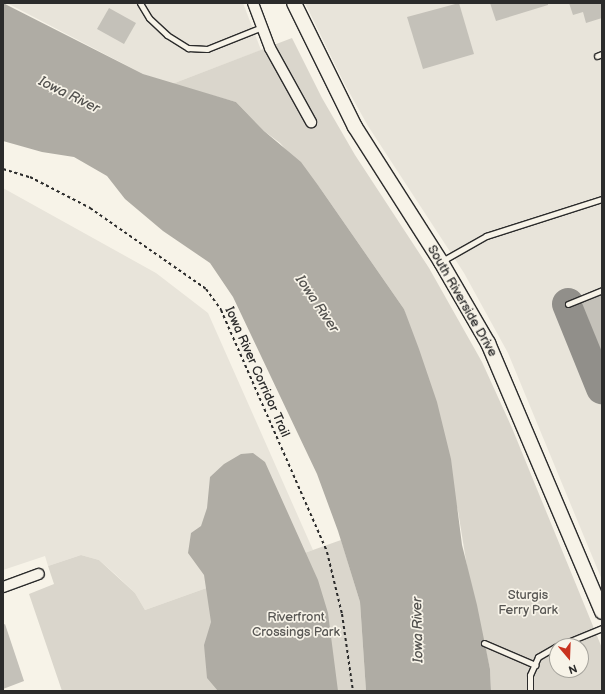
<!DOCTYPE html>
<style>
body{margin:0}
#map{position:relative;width:605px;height:694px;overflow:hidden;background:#f7f3e8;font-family:"Balsamiq Sans",sans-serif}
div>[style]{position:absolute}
.built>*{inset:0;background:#e8e4da}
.green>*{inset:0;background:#dad6cc}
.water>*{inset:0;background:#afaca4}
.taxiway>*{height:32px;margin:-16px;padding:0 16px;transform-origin:16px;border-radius:16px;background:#918f8a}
.building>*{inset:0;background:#c4c1b9}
.path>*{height:2px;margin-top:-1px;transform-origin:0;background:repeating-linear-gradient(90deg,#2b2b2b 0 3px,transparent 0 6px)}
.roads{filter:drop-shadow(1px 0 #2b2b2b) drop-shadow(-1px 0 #2b2b2b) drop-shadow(0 1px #2b2b2b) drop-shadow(0 -1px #2b2b2b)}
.service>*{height:5px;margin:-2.5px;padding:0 2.5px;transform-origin:2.5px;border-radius:2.5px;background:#f7f3e8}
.minor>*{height:10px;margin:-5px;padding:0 5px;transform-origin:5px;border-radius:5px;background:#f7f3e8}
.secondary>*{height:14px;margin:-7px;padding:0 7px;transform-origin:7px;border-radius:7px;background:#f7f3e8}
span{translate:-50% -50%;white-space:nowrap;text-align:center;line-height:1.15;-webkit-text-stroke:3.5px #f7f3e8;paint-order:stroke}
.street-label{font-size:13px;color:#2b2b2b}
.park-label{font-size:13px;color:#575653}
.water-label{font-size:14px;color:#53524f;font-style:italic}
.frame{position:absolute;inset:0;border:4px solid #2b2b2b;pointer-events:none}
.north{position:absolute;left:549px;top:638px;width:40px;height:40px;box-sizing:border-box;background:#f7f3e8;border:1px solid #a5a39c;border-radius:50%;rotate:161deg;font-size:11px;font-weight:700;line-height:16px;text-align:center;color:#2b2b2b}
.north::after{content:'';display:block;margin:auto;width:14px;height:18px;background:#c8321e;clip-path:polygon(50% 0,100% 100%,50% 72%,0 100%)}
</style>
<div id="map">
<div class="built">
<div style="clip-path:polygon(7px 3px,243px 3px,261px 50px,172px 84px,143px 74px)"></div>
<div style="clip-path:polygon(305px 3px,602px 3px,602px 580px,508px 353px,464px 273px,368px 126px,344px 83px)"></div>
<div style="clip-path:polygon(3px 188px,156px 273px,208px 313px,313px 550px,145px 610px,135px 593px,115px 574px,99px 560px,81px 555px,48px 566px,45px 556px,3px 570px)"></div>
</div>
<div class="green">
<div style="clip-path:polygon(evenodd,292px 38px,322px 98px,355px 155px,429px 268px,482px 362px,512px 428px,602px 648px,602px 691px,491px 691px,490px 669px,468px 573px,458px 511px,404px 309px,320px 188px,280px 143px,264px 131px,236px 102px,172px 84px,292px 38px,557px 646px,581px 646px,581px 670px,557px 670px,557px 646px)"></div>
<div style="clip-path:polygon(341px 540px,360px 602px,366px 691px,62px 691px,29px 594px,54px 584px,48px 566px,81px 555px,99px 560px,135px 593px,145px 610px)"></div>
</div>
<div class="water">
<div style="clip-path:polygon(3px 3px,143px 74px,236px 102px,264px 131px,301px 162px,320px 188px,404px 309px,419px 349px,437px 402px,451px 459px,462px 545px,477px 605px,490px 669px,491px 691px,366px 691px,360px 602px,338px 531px,317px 474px,233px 297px,210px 263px,163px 231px,125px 199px,107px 176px,74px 157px,42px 152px,3px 141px)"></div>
<div style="clip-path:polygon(253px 453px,265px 462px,318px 580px,328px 613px,338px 691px,218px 691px,207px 678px,204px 645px,211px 622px,204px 575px,188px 553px,191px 533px,201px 526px,207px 508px,210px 477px,224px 464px,241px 454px)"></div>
</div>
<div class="taxiway">
<div style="left:568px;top:304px;width:91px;rotate:68deg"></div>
</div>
<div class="building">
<div style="clip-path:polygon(459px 3px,474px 54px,423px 69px,407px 17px)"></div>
<div style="clip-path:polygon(490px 3px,548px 3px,548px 5px,496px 21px)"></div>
<div style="clip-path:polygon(569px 3px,602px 3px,602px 18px,586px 23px,583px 12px,573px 15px)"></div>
<div style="clip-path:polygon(109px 8px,136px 23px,124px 44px,97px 29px)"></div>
<div style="clip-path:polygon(601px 295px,602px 297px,602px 352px,582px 303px)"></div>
<div style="clip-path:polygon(5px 624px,24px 681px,3px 689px,3px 625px)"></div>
</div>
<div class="path">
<div style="left:3px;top:169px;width:28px;rotate:17deg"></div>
<div style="left:30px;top:177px;width:68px;rotate:27.3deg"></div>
<div style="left:90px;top:208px;width:141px;rotate:34.9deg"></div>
<div style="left:206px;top:289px;width:26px;rotate:54deg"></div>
<div style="left:221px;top:310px;width:264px;rotate:66.3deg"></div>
<div style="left:327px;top:552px;width:64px;rotate:76.4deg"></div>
<div style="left:342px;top:614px;width:78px;rotate:81.9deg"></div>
</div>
<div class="roads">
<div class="service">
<div style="left:140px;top:3px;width:17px;rotate:59deg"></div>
<div style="left:149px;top:18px;width:25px;rotate:43deg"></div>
<div style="left:167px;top:35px;width:25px;rotate:32deg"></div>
<div style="left:188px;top:48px;width:19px;rotate:3deg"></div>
<div style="left:207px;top:49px;width:59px;rotate:-21.8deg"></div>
<div style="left:597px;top:56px;width:5px;rotate:-22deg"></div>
<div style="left:442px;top:261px;width:51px;rotate:-29.6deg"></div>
<div style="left:486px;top:236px;width:122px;rotate:-17.7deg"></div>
<div style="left:568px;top:304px;width:37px;rotate:-22deg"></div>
<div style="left:484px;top:643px;width:56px;rotate:23.3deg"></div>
<div style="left:558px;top:646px;width:48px;rotate:-22.2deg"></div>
<div style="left:530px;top:691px;width:16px;rotate:-90deg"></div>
<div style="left:530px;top:675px;width:20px;rotate:-66deg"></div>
<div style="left:538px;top:657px;width:22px;rotate:-30deg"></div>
</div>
<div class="minor">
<div style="left:253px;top:3px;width:48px;rotate:69.3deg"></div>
<div style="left:270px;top:48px;width:85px;rotate:61deg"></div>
<div style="left:3px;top:587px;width:38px;rotate:-20deg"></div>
</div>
<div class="secondary">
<div style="left:294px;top:3px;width:138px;rotate:63.8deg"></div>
<div style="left:355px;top:127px;width:160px;rotate:57.5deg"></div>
<div style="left:441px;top:262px;width:94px;rotate:59.9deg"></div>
<div style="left:488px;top:343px;width:292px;rotate:67deg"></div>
</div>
</div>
<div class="street-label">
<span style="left:462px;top:301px;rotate:60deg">South Riverside Drive</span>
<span style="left:257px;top:372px;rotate:66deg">Iowa River Corridor Trail</span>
</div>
<div class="park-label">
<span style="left:528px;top:603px">Sturgis<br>Ferry Park</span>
<span style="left:296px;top:625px">Riverfront<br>Crossings Park</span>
</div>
<div class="water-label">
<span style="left:69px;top:95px;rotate:26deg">Iowa River</span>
<span style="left:317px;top:304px;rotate:56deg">Iowa River</span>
<span style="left:418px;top:630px;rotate:-91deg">Iowa River</span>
</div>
<div class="frame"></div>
<div class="north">N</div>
</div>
